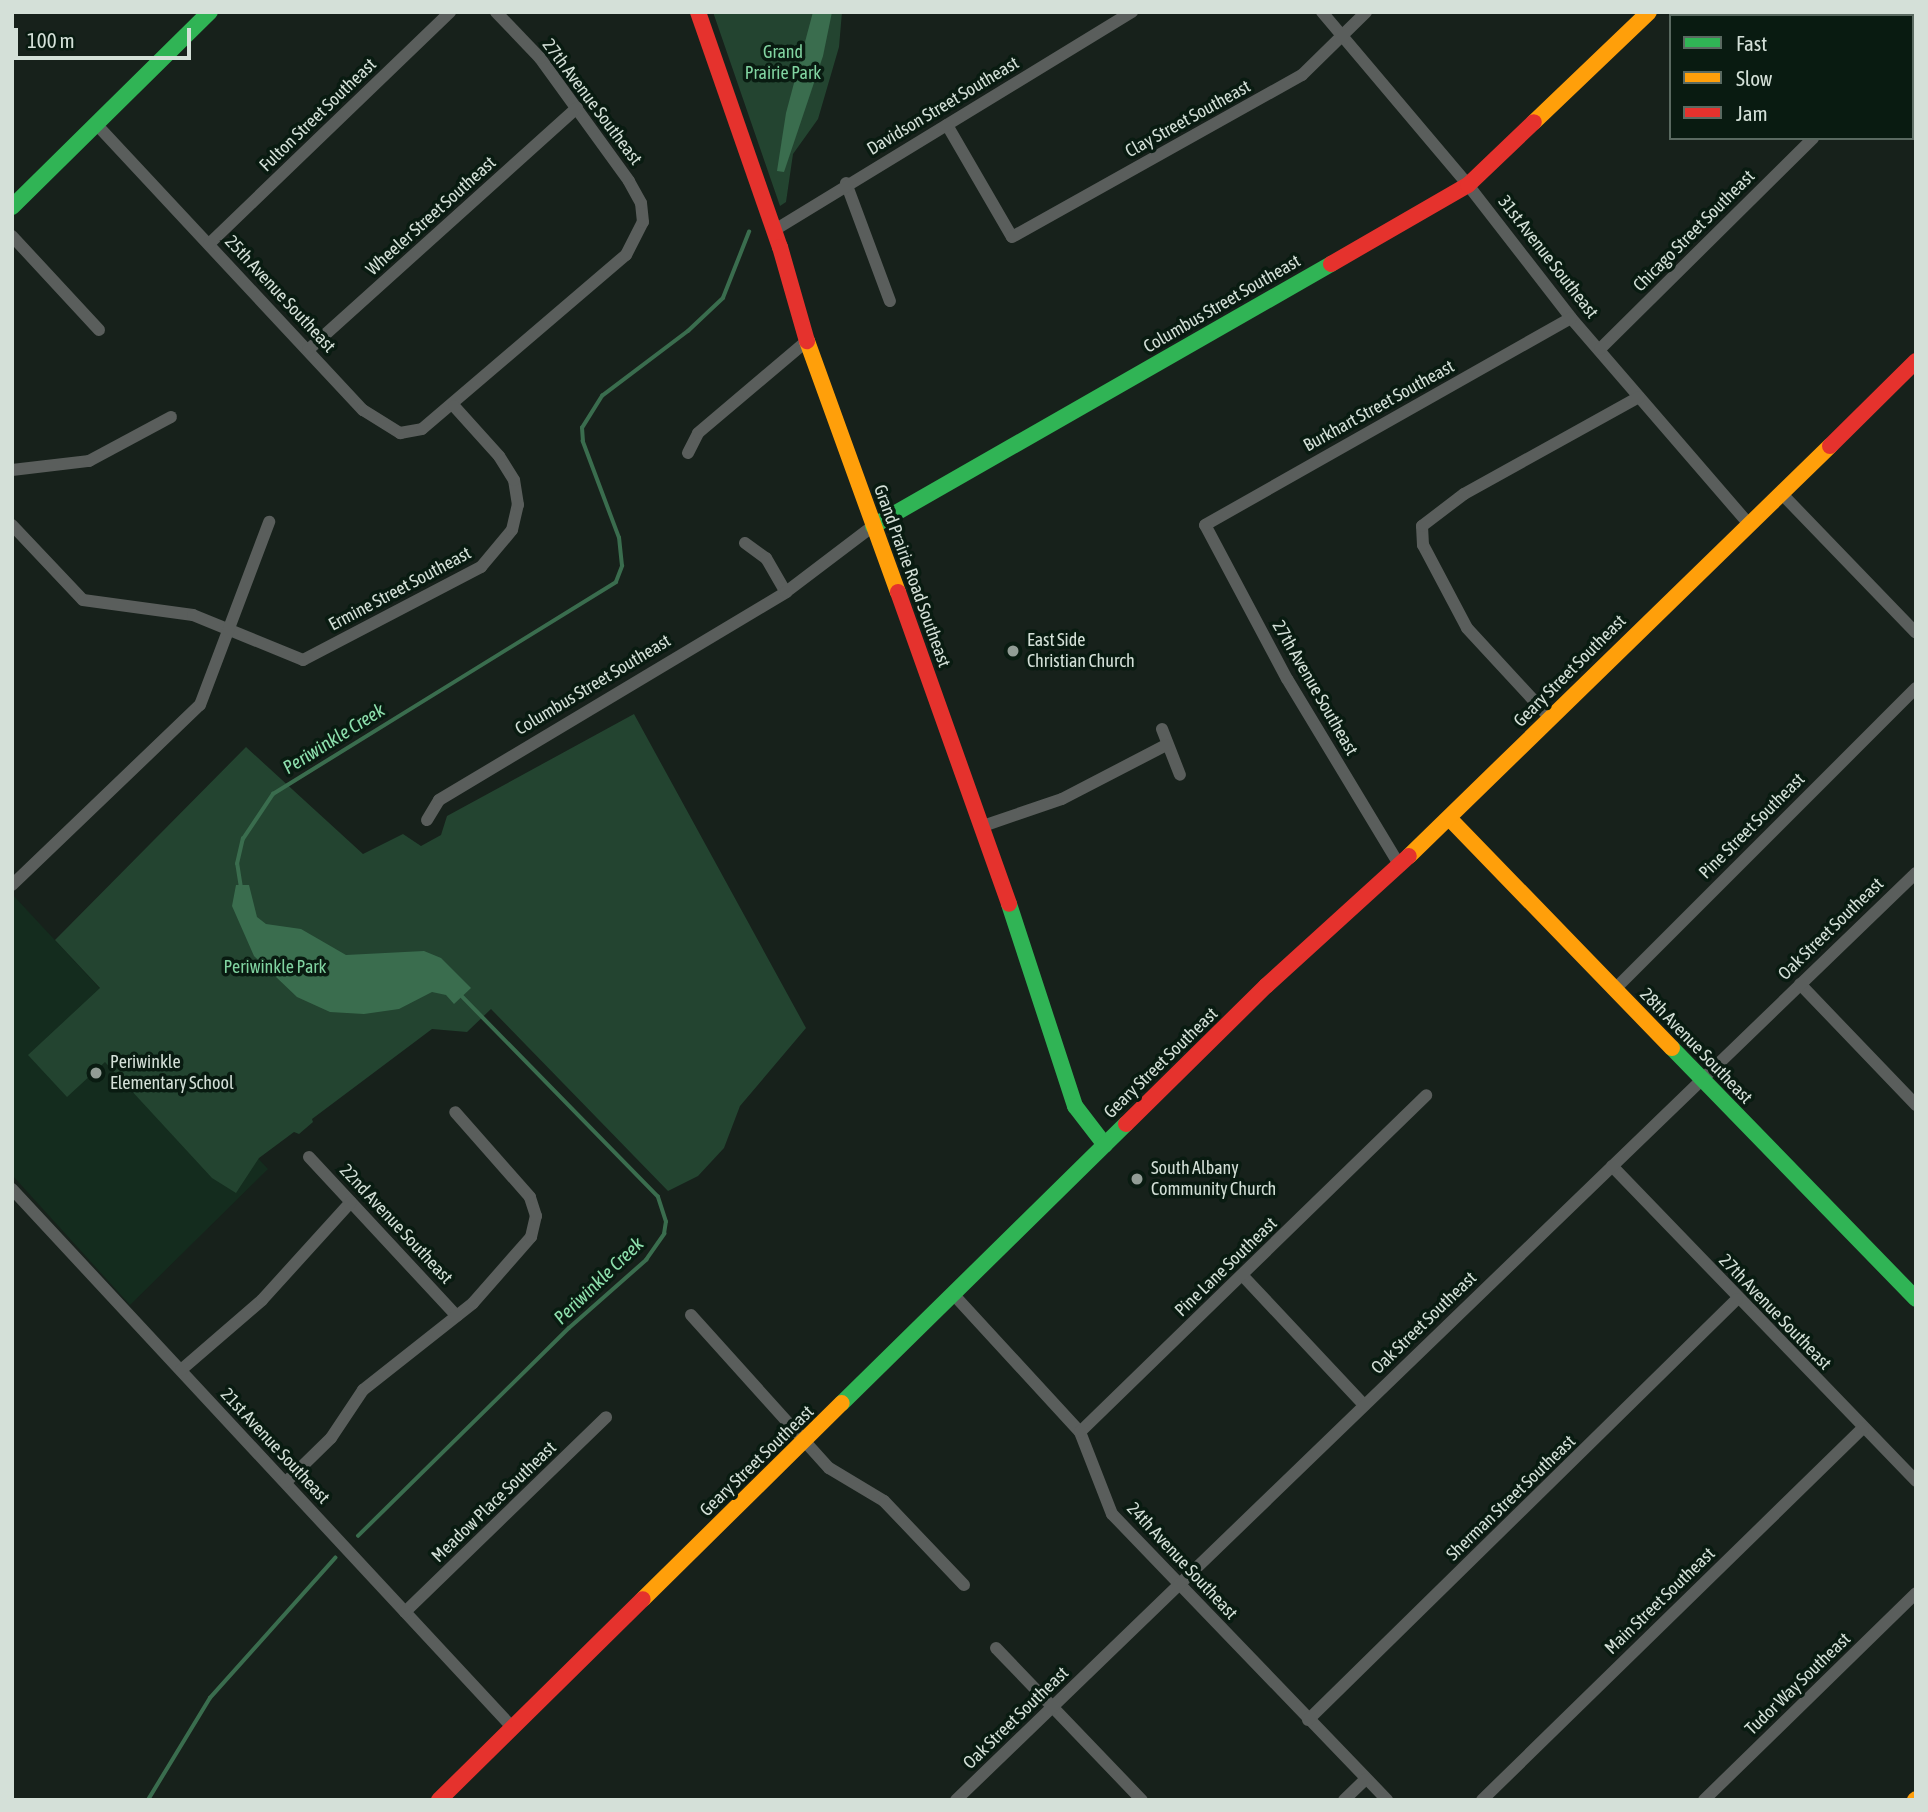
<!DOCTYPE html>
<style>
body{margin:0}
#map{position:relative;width:1928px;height:1812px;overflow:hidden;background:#17211b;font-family:"Asap Condensed",sans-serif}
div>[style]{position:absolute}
.built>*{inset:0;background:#142c1e}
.green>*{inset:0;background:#234430}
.water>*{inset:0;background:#3a6d4e}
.stream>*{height:3.5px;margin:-1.75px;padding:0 1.75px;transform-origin:1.75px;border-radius:1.75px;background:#3a6d4e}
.street>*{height:12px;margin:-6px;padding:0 6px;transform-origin:6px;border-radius:6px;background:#5a5e5c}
.fast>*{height:16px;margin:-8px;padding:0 8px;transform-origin:8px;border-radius:8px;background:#30b455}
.slow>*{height:16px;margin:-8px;padding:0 8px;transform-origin:8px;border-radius:8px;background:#ff9f0a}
.jam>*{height:16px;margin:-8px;padding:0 8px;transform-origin:8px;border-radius:8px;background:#e5322d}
.dots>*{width:19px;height:19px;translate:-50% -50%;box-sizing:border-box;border:4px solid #091b11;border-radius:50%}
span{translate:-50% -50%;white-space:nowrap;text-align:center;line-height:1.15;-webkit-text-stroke:7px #091b11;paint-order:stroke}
.park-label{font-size:18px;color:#81d4a1}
.street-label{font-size:18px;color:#d4e0d8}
.poi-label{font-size:18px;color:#d4e0d8}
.left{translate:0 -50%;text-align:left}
.water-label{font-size:19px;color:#8ee1ae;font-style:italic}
.frame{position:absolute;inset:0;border:14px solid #d4e0d8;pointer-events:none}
.legend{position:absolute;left:1669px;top:14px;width:245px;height:126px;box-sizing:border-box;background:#091b11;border:2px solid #5a6a61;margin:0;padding:9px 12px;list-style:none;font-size:21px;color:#d4e0d8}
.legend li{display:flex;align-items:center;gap:14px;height:35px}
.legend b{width:35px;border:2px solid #5a6a61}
.scale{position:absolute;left:14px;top:28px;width:177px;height:32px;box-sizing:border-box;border:4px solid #d4e0d8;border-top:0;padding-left:9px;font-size:21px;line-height:24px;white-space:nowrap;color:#d4e0d8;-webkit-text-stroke:5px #091b11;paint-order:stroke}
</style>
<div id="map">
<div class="built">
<div style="clip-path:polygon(12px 894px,268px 1169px,130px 1305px,12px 1175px)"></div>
</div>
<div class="green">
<div style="clip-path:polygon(713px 12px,842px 12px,839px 47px,818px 119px,793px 154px,786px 202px,780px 206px)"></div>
<div style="clip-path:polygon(634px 714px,806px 1028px,740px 1106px,724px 1148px,698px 1176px,668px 1191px,491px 1009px,467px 1032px,432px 1029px,312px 1119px,313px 1122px,299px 1134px,294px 1132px,259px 1158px,236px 1193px,212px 1178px,105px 1062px,67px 1097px,28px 1055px,100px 988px,55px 940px,246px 747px,363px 854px,403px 834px,421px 846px,441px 835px,447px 816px)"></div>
</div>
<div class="water">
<div style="clip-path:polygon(813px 12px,832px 12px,823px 56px,784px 172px,777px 171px,786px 113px)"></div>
<div style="clip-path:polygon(236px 885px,249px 885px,257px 917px,266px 924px,301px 929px,346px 955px,424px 951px,441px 958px,471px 988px,454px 1004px,446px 995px,432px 992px,399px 1009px,364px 1014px,330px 1012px,297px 997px,254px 956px,232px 906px)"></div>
</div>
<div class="stream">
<div style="left:241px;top:888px;width:24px;rotate:-99deg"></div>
<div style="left:237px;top:864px;width:26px;rotate:-77deg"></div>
<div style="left:243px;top:839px;width:54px;rotate:-56.3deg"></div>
<div style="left:273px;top:794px;width:403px;rotate:-31.7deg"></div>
<div style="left:616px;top:582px;width:17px;rotate:-69deg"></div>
<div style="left:622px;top:566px;width:28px;rotate:-96deg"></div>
<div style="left:619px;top:538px;width:103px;rotate:-110.6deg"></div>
<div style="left:583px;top:442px;width:14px;rotate:-94deg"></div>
<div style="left:582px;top:428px;width:38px;rotate:-58deg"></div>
<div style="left:602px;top:396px;width:108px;rotate:-37.1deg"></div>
<div style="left:688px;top:331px;width:48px;rotate:-43.3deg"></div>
<div style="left:723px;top:298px;width:71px;rotate:-68.5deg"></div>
<div style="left:358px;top:1536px;width:296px;rotate:-44.6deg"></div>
<div style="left:569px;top:1328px;width:103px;rotate:-41.4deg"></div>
<div style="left:646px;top:1260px;width:32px;rotate:-55deg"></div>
<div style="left:664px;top:1234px;width:12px;rotate:-81deg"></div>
<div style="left:666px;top:1222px;width:26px;rotate:-108deg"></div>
<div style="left:658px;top:1197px;width:281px;rotate:-134.4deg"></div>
<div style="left:148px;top:1800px;width:119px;rotate:-58.7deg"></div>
<div style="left:210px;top:1698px;width:188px;rotate:-48.2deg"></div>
</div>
<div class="street">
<div style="left:1322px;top:12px;width:226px;rotate:49.8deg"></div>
<div style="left:1468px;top:185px;width:168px;rotate:52.2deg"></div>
<div style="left:1571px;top:318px;width:271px;rotate:49.2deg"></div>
<div style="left:1912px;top:41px;width:6px;rotate:-45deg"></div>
<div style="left:97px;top:125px;width:390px;rotate:47deg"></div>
<div style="left:363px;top:410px;width:44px;rotate:31.9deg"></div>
<div style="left:400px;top:433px;width:22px;rotate:-10deg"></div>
<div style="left:422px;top:429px;width:268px;rotate:-40.5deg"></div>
<div style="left:626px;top:255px;width:37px;rotate:-63deg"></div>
<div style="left:643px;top:222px;width:19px;rotate:-96deg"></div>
<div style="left:641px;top:203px;width:25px;rotate:-119deg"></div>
<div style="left:629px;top:181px;width:152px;rotate:-125.9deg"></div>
<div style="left:540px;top:58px;width:64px;rotate:-133.7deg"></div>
<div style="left:947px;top:125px;width:129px;rotate:59.9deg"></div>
<div style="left:1012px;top:237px;width:332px;rotate:-29.2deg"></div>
<div style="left:1302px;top:75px;width:90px;rotate:-44.5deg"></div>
<div style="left:846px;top:183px;width:126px;rotate:69.6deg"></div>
<div style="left:773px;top:231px;width:421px;rotate:-31.4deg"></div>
<div style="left:12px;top:236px;width:128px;rotate:47.2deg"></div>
<div style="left:209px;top:244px;width:335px;rotate:-43.9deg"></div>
<div style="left:1600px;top:349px;width:300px;rotate:-44.7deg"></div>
<div style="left:308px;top:350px;width:362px;rotate:-42deg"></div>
<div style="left:688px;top:453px;width:22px;rotate:-63deg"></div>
<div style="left:698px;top:433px;width:143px;rotate:-40.2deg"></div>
<div style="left:12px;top:470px;width:78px;rotate:-6.7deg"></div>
<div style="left:89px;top:461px;width:93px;rotate:-28.2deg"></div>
<div style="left:1781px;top:493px;width:194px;rotate:46deg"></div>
<div style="left:12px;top:525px;width:103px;rotate:46.6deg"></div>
<div style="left:83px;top:600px;width:111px;rotate:7.8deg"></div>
<div style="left:193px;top:615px;width:119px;rotate:22.2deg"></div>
<div style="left:303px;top:660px;width:201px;rotate:-27.6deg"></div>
<div style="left:481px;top:567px;width:48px;rotate:-50deg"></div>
<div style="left:512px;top:530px;width:26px;rotate:-77deg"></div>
<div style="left:518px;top:505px;width:25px;rotate:-99deg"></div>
<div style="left:514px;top:480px;width:28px;rotate:-122deg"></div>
<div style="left:499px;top:456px;width:67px;rotate:-132deg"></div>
<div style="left:745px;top:543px;width:26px;rotate:36deg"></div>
<div style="left:766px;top:558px;width:39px;rotate:60deg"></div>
<div style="left:1550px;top:718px;width:122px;rotate:-132.7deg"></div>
<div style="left:1467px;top:628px;width:94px;rotate:-117.9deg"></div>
<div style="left:1423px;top:545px;width:19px;rotate:-93deg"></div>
<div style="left:1422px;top:526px;width:53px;rotate:-37.3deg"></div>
<div style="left:1464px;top:494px;width:200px;rotate:-29deg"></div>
<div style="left:1162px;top:729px;width:49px;rotate:68.6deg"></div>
<div style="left:427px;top:820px;width:23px;rotate:-59deg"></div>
<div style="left:439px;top:800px;width:405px;rotate:-30.9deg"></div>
<div style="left:786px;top:592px;width:109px;rotate:-37.2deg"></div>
<div style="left:983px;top:826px;width:83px;rotate:-18.9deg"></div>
<div style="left:1062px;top:799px;width:117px;rotate:-27.4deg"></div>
<div style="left:1400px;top:866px;width:218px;rotate:-121.1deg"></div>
<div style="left:1287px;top:679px;width:174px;rotate:-118deg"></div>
<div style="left:1205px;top:525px;width:420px;rotate:-29.5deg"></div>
<div style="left:12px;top:885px;width:260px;rotate:-43.8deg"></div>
<div style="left:200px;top:705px;width:196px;rotate:-69.3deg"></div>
<div style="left:1800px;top:984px;width:168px;rotate:46.2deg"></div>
<div style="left:1614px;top:990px;width:427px;rotate:-45deg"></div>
<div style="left:309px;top:1157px;width:217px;rotate:47.1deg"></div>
<div style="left:1612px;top:1166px;width:438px;rotate:46deg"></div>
<div style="left:12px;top:1189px;width:734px;rotate:47.1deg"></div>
<div style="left:1243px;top:1276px;width:177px;rotate:46.8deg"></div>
<div style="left:954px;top:1295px;width:186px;rotate:47.4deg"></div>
<div style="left:1080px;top:1432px;width:88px;rotate:68.7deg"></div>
<div style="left:1112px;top:1514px;width:397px;rotate:46.1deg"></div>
<div style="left:691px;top:1315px;width:206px;rotate:48deg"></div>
<div style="left:829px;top:1468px;width:64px;rotate:31deg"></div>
<div style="left:884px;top:1501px;width:116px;rotate:46.4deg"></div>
<div style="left:181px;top:1370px;width:107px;rotate:-40.8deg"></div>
<div style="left:262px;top:1300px;width:132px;rotate:-47.8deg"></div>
<div style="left:1080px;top:1432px;width:483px;rotate:-44.2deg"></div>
<div style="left:286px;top:1482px;width:63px;rotate:-44.4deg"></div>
<div style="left:331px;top:1438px;width:58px;rotate:-56.3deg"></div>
<div style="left:363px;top:1390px;width:140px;rotate:-38.3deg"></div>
<div style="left:473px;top:1303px;width:88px;rotate:-48.7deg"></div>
<div style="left:531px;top:1237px;width:22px;rotate:-77deg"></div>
<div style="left:536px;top:1216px;width:20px;rotate:-108deg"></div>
<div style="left:530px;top:1197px;width:113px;rotate:-131.4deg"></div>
<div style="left:405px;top:1612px;width:280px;rotate:-44.1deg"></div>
<div style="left:996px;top:1648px;width:211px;rotate:46.2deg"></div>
<div style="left:1308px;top:1720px;width:601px;rotate:-44.46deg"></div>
<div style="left:956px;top:1800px;width:1335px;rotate:-44deg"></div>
<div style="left:1344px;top:1800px;width:30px;rotate:-44deg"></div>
<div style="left:1482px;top:1800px;width:532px;rotate:-44.32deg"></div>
<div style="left:1704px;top:1800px;width:296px;rotate:-44.3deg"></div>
</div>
<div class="fast">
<div style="left:12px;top:207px;width:278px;rotate:-44.6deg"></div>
<div style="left:873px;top:526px;width:528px;rotate:-29.77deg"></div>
<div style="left:1009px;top:904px;width:213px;rotate:71.9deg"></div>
<div style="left:1075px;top:1106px;width:49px;rotate:52.4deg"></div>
<div style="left:1672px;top:1048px;width:350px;rotate:45.8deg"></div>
<div style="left:842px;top:1403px;width:398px;rotate:-44.5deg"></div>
</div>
<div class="slow">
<div style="left:1534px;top:122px;width:159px;rotate:-43.7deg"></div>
<div style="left:807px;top:341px;width:267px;rotate:70.1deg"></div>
<div style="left:1450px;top:819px;width:319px;rotate:45.9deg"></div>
<div style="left:1409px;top:856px;width:588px;rotate:-44.24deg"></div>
<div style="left:643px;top:1599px;width:279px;rotate:-44.6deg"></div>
<div style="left:1915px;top:1800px;width:1px;rotate:-45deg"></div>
</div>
<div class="jam">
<div style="left:698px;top:12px;width:249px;rotate:70.8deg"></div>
<div style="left:780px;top:247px;width:98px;rotate:74deg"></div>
<div style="left:1331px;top:264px;width:158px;rotate:-30deg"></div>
<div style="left:1468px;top:185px;width:91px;rotate:-43.7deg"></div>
<div style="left:1830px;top:446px;width:121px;rotate:-44.7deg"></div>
<div style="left:898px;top:592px;width:331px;rotate:70.4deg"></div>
<div style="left:1126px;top:1124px;width:197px;rotate:-44.6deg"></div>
<div style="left:1266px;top:986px;width:193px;rotate:-42.3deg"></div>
<div style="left:439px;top:1800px;width:286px;rotate:-44.6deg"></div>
</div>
<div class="dots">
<div style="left:1013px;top:651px;background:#929d96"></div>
<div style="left:96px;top:1073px;background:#929d96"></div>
<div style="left:1137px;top:1179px;background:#929d96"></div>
</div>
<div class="park-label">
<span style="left:783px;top:63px">Grand<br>Prairie Park</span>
<span style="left:275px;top:967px">Periwinkle Park</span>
</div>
<div class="street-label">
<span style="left:592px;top:102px;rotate:53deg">27th Avenue Southeast</span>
<span style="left:943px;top:106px;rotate:-31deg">Davidson Street Southeast</span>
<span style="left:318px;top:115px;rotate:-44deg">Fulton Street Southeast</span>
<span style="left:1188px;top:119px;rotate:-29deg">Clay Street Southeast</span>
<span style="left:431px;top:216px;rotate:-42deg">Wheeler Street Southeast</span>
<span style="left:1694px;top:231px;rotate:-45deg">Chicago Street Southeast</span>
<span style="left:1548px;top:257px;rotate:52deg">31st Avenue Southeast</span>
<span style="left:280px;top:294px;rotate:47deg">25th Avenue Southeast</span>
<span style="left:1222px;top:304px;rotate:-30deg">Columbus Street Southeast</span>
<span style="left:1379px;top:406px;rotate:-29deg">Burkhart Street Southeast</span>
<span style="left:912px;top:576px;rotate:70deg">Grand Prairie Road Southeast</span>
<span style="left:400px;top:589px;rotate:-28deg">Ermine Street Southeast</span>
<span style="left:1570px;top:671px;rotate:-45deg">Geary Street Southeast</span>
<span style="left:593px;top:685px;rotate:-31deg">Columbus Street Southeast</span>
<span style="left:1315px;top:688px;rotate:60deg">27th Avenue Southeast</span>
<span style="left:1752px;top:826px;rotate:-45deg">Pine Street Southeast</span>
<span style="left:1831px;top:929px;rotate:-44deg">Oak Street Southeast</span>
<span style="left:1696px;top:1046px;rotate:46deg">28th Avenue Southeast</span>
<span style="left:1161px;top:1063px;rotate:-44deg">Geary Street Southeast</span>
<span style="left:396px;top:1224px;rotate:47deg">22nd Avenue Southeast</span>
<span style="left:1226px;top:1267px;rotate:-44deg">Pine Lane Southeast</span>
<span style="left:1775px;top:1312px;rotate:46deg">27th Avenue Southeast</span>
<span style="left:1424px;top:1323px;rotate:-44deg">Oak Street Southeast</span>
<span style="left:275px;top:1446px;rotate:47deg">21st Avenue Southeast</span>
<span style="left:757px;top:1461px;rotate:-44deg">Geary Street Southeast</span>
<span style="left:1511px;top:1498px;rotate:-44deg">Sherman Street Southeast</span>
<span style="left:494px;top:1502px;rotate:-44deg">Meadow Place Southeast</span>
<span style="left:1182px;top:1561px;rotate:47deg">24th Avenue Southeast</span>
<span style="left:1660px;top:1601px;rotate:-44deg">Main Street Southeast</span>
<span style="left:1798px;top:1684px;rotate:-44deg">Tudor Way Southeast</span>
<span style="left:1016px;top:1718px;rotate:-44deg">Oak Street Southeast</span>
</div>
<div class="poi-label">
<span class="left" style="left:1027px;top:651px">East Side<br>Christian Church</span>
<span class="left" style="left:110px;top:1073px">Periwinkle<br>Elementary School</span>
<span class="left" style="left:1151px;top:1179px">South Albany<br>Community Church</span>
</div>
<div class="water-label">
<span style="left:334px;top:739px;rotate:-32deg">Periwinkle Creek</span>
<span style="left:599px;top:1281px;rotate:-44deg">Periwinkle Creek</span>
</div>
<div class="frame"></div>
<ul class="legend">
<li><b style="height:9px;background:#30b455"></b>Fast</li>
<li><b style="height:9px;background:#ff9f0a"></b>Slow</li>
<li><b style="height:9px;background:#e5322d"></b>Jam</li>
</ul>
<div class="scale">100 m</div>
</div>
